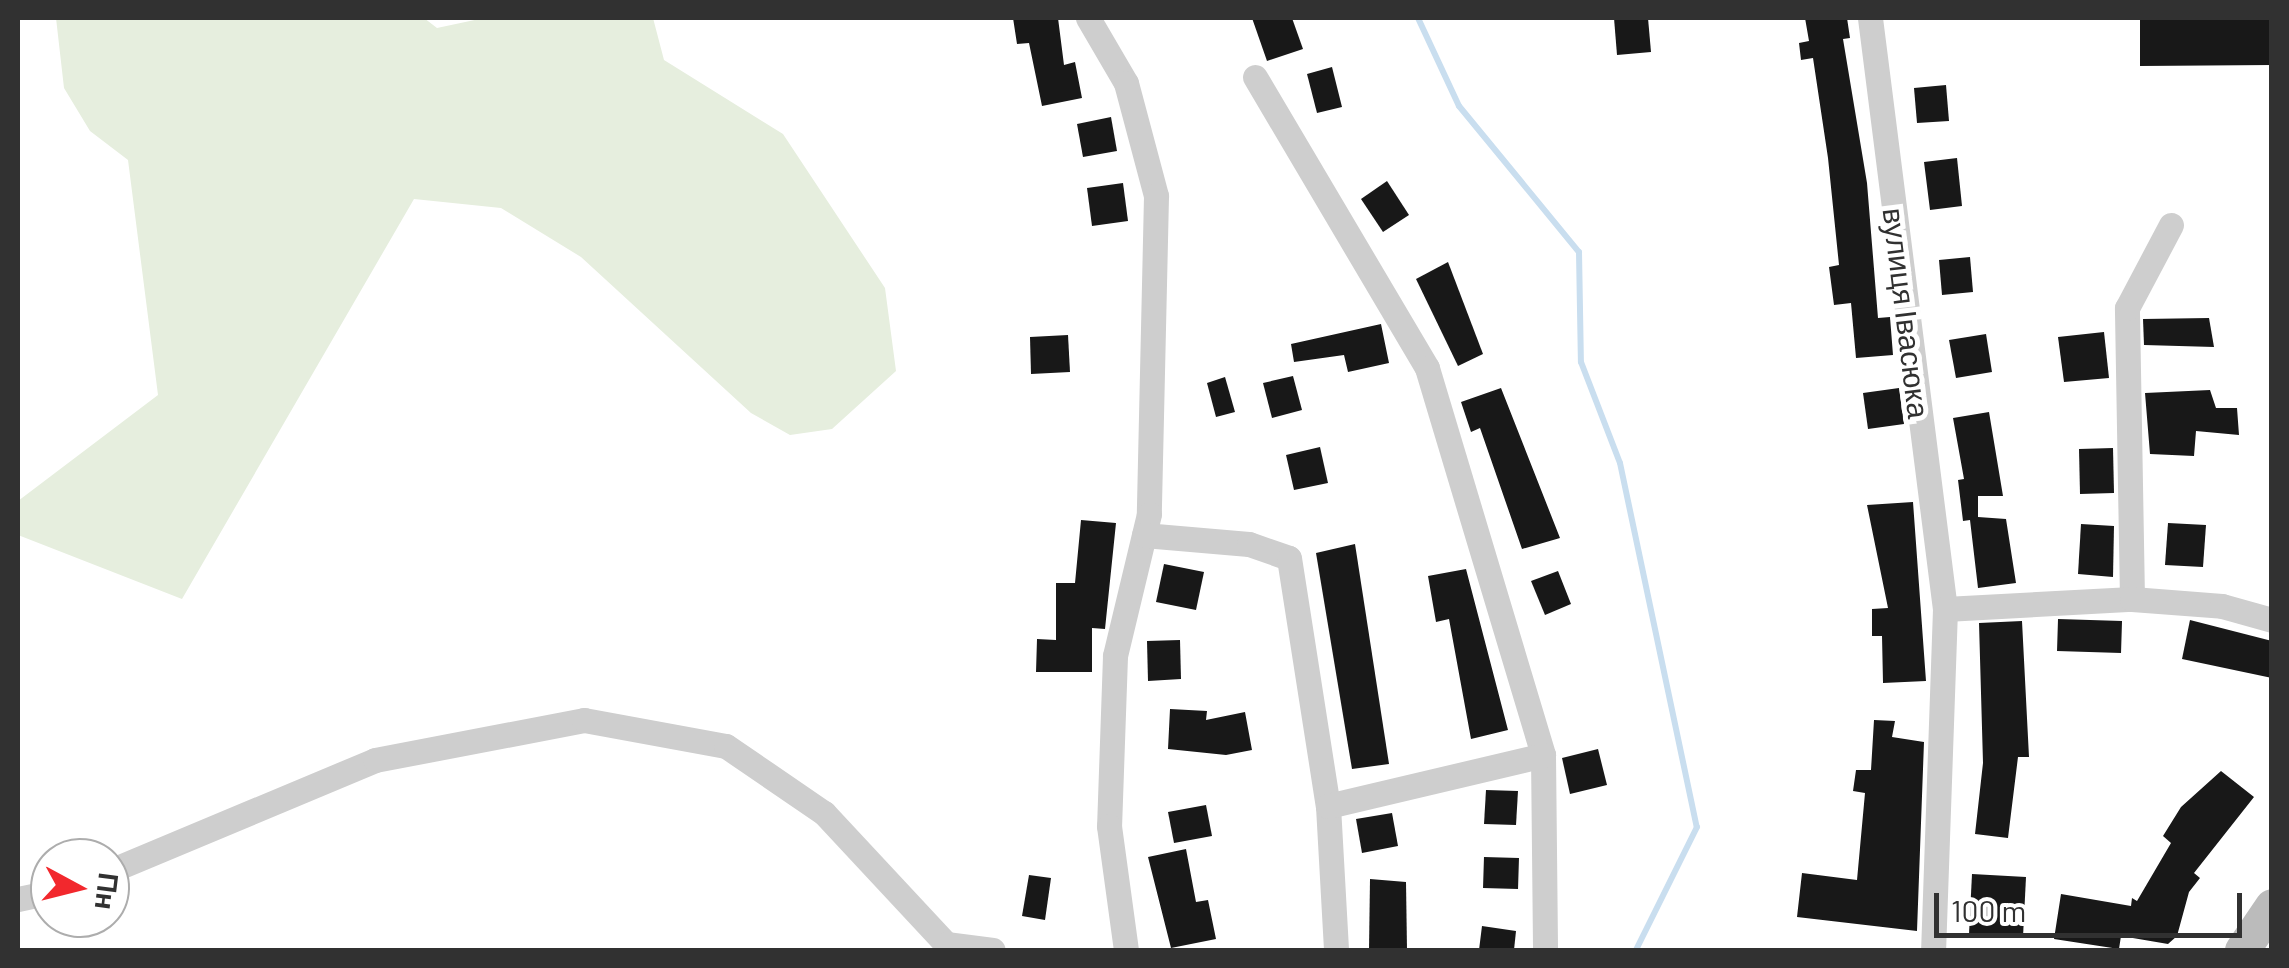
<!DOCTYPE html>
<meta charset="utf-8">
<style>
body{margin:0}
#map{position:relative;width:2289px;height:968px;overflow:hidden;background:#fff;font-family:Barlow,sans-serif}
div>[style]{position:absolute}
.green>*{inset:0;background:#e6eede}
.stream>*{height:6px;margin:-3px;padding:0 3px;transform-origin:3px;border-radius:3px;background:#c9deef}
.building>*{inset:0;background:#181818}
.street>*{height:25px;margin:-12.5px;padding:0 12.5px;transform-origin:12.5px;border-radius:12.5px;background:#cecece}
.secondary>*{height:35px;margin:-17.5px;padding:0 17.5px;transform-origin:17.5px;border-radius:17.5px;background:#bbb}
span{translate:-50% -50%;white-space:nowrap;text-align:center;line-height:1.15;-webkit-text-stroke:10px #fff;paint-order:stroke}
.street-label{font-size:30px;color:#313131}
.frame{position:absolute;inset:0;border:20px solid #313131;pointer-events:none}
.north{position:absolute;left:30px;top:838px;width:100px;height:100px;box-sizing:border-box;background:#fff;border:2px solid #adadad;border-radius:50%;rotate:97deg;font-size:28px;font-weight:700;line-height:40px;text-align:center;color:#313131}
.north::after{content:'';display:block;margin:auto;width:35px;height:45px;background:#f2282d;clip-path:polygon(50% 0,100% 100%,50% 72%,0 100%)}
.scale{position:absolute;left:1934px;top:893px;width:308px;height:45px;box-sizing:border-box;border:5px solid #313131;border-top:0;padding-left:12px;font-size:30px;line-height:35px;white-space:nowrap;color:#313131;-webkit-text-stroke:8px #fff;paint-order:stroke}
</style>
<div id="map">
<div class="green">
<div style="clip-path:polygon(56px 18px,424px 18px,437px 28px,484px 18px,653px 18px,664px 60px,783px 134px,885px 288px,896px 371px,832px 429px,790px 435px,751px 413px,581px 257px,501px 208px,414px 199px,182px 599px,18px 535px,18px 501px,158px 395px,128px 160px,90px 131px,64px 88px)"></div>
</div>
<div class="stream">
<div style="left:1418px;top:18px;width:97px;rotate:65deg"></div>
<div style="left:1459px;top:106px;width:189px;rotate:50.6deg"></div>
<div style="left:1579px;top:252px;width:110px;rotate:89deg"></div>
<div style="left:1581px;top:362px;width:108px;rotate:68.9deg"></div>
<div style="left:1620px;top:463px;width:372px;rotate:78.1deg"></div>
<div style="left:1697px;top:827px;width:137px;rotate:116.4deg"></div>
</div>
<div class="building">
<div style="clip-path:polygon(1013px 18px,1058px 18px,1064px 65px,1075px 62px,1082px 98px,1042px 106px,1029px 43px,1017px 44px)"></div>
<div style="clip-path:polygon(1252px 18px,1292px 18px,1303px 49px,1267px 61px)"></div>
<div style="clip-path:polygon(1614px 18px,1648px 18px,1651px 52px,1617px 55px)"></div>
<div style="clip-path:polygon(1805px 18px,1847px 18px,1850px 38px,1843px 39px,1867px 183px,1878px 318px,1890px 317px,1893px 355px,1856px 358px,1851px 303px,1834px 305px,1829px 267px,1839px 265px,1828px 158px,1813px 58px,1801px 60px,1799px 43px,1809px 41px)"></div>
<div style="clip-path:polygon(2140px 18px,2272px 18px,2272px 65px,2140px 66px)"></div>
<div style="clip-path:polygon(1332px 67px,1342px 107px,1317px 113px,1307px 74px)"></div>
<div style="clip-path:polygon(1946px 85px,1949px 121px,1917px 123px,1914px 88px)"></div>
<div style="clip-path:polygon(1111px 117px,1117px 151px,1083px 157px,1077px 124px)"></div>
<div style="clip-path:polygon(1957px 158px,1962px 206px,1930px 210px,1924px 162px)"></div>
<div style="clip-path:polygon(1387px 181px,1409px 215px,1383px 232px,1361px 199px)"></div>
<div style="clip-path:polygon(1123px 183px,1128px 221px,1092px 226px,1087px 188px)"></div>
<div style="clip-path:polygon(1970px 257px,1973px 292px,1942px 295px,1939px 260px)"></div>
<div style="clip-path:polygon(1448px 262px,1483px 354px,1458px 366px,1416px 279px)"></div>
<div style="clip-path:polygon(2209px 318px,2214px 347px,2144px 345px,2143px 319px)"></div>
<div style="clip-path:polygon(1381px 324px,1389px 363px,1348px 372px,1344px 355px,1294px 362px,1291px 344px)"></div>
<div style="clip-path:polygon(2104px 332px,2109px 378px,2064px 382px,2058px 337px)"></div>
<div style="clip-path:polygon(1986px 334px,1992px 372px,1956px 378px,1949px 340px)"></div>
<div style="clip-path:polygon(1068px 335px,1070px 372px,1031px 374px,1030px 337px)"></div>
<div style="clip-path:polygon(1293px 376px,1302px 410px,1272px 418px,1263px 383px)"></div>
<div style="clip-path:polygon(1225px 377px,1235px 412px,1216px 417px,1207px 383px)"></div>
<div style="clip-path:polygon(1501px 388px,1560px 538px,1522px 549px,1480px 428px,1471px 432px,1461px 402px)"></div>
<div style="clip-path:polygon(1899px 388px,1904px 424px,1868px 429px,1863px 393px)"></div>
<div style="clip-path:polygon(2210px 390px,2216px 408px,2237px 408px,2239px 435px,2196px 431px,2194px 456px,2150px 454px,2145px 393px)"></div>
<div style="clip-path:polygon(1989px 412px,2003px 496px,1978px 496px,1978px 517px,2006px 519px,2016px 583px,1978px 588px,1970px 520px,1963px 521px,1958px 480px,1964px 479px,1953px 418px)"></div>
<div style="clip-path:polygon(1320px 447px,1328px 483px,1294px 490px,1286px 455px)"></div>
<div style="clip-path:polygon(2113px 448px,2114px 493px,2080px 494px,2079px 449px)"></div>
<div style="clip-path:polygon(1913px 502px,1926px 681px,1883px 683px,1882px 636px,1872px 636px,1872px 609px,1888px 608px,1867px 505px)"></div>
<div style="clip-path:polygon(1081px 520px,1116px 523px,1105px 629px,1092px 628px,1092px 672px,1036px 672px,1037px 639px,1056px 640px,1056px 583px,1075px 583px)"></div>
<div style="clip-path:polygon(2168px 523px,2206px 525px,2203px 567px,2165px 565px)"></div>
<div style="clip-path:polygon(2081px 524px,2114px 526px,2113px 577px,2078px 574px)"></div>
<div style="clip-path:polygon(1355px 544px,1389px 764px,1352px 769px,1316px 553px)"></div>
<div style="clip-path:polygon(1164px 564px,1204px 572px,1196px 610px,1156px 602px)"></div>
<div style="clip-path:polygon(1466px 569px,1508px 730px,1471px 739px,1449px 619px,1436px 622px,1428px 576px)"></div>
<div style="clip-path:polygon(1558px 571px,1571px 604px,1545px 615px,1531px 581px)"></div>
<div style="clip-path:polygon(2058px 619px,2122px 621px,2121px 653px,2057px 651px)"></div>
<div style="clip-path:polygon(2190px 620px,2272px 641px,2272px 678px,2182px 659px)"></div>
<div style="clip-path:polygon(2022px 621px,2029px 757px,2018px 757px,2008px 838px,1975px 834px,1983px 763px,1979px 623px)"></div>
<div style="clip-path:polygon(1180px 640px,1181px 679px,1148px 681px,1147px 641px)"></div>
<div style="clip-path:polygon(1170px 709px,1207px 711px,1206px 720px,1245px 712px,1252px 750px,1226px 755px,1168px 749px)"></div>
<div style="clip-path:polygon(1874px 720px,1895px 721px,1892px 737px,1924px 742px,1917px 931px,1797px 917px,1802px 873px,1857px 880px,1865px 793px,1853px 791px,1856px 770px,1871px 770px)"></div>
<div style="clip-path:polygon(1598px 749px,1607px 785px,1570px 794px,1562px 758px)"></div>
<div style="clip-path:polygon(2221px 771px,2254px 797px,2194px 873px,2200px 878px,2189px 892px,2177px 936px,2168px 944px,2121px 936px,2119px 949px,2054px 939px,2061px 894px,2131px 906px,2132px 898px,2137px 901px,2171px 843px,2163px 836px,2181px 807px)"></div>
<div style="clip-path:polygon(1486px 790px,1518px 791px,1516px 825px,1484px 824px)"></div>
<div style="clip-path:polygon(1206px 805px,1212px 836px,1174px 843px,1168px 812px)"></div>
<div style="clip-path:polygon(1392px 813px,1398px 846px,1362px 853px,1356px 819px)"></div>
<div style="clip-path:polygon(1186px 849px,1196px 902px,1208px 900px,1216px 939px,1171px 948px,1148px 857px)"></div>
<div style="clip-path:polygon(1484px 857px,1519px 858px,1518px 889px,1483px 888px)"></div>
<div style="clip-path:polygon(1972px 874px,2026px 877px,2023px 937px,1969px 934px)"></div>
<div style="clip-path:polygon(1029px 875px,1051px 878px,1045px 920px,1022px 916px)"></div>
<div style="clip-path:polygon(1370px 879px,1406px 882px,1407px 950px,1369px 950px)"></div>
<div style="clip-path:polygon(1482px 926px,1516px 931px,1514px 950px,1479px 950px)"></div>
</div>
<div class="street">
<div style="left:1088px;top:18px;width:75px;rotate:59.7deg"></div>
<div style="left:1126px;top:83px;width:117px;rotate:75.1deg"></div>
<div style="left:1156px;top:196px;width:318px;rotate:91.3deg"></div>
<div style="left:1149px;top:514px;width:146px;rotate:103.5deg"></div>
<div style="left:1115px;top:656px;width:170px;rotate:92deg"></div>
<div style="left:1109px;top:826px;width:125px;rotate:82.2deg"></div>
<div style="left:1870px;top:18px;width:596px;rotate:82.77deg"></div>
<div style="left:1945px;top:609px;width:341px;rotate:92deg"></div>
<div style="left:1255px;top:77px;width:338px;rotate:59.4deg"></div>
<div style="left:1427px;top:368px;width:404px;rotate:73.3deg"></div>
<div style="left:1543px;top:755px;width:195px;rotate:89.4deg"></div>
<div style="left:1144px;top:535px;width:105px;rotate:4.9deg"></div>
<div style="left:1249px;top:544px;width:42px;rotate:19.3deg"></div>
<div style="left:1289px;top:558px;width:251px;rotate:81.1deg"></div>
<div style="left:1328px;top:806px;width:144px;rotate:86.8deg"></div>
<div style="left:2132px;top:599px;width:291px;rotate:-91deg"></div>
<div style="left:2127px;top:308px;width:94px;rotate:-62.1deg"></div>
<div style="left:1945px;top:609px;width:187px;rotate:-3.1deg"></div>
<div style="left:2132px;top:599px;width:90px;rotate:4.4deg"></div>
<div style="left:2222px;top:606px;width:52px;rotate:15.6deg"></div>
<div style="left:1328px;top:806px;width:221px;rotate:-13.3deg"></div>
<div style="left:110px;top:871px;width:287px;rotate:-22.7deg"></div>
<div style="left:375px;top:760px;width:213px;rotate:-10.8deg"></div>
<div style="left:584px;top:720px;width:144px;rotate:10.4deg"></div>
<div style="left:726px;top:746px;width:119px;rotate:34.4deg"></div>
<div style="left:824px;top:813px;width:179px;rotate:47deg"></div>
<div style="left:18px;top:899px;width:33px;rotate:-12deg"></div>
<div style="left:946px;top:944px;width:47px;rotate:7.3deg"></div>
</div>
<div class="secondary">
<div style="left:2242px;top:950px;width:53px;rotate:-55.7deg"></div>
</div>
<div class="street-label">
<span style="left:1907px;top:313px;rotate:83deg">вулиця Івасюка</span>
</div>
<div class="frame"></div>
<div class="north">Пн</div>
<div class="scale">100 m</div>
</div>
